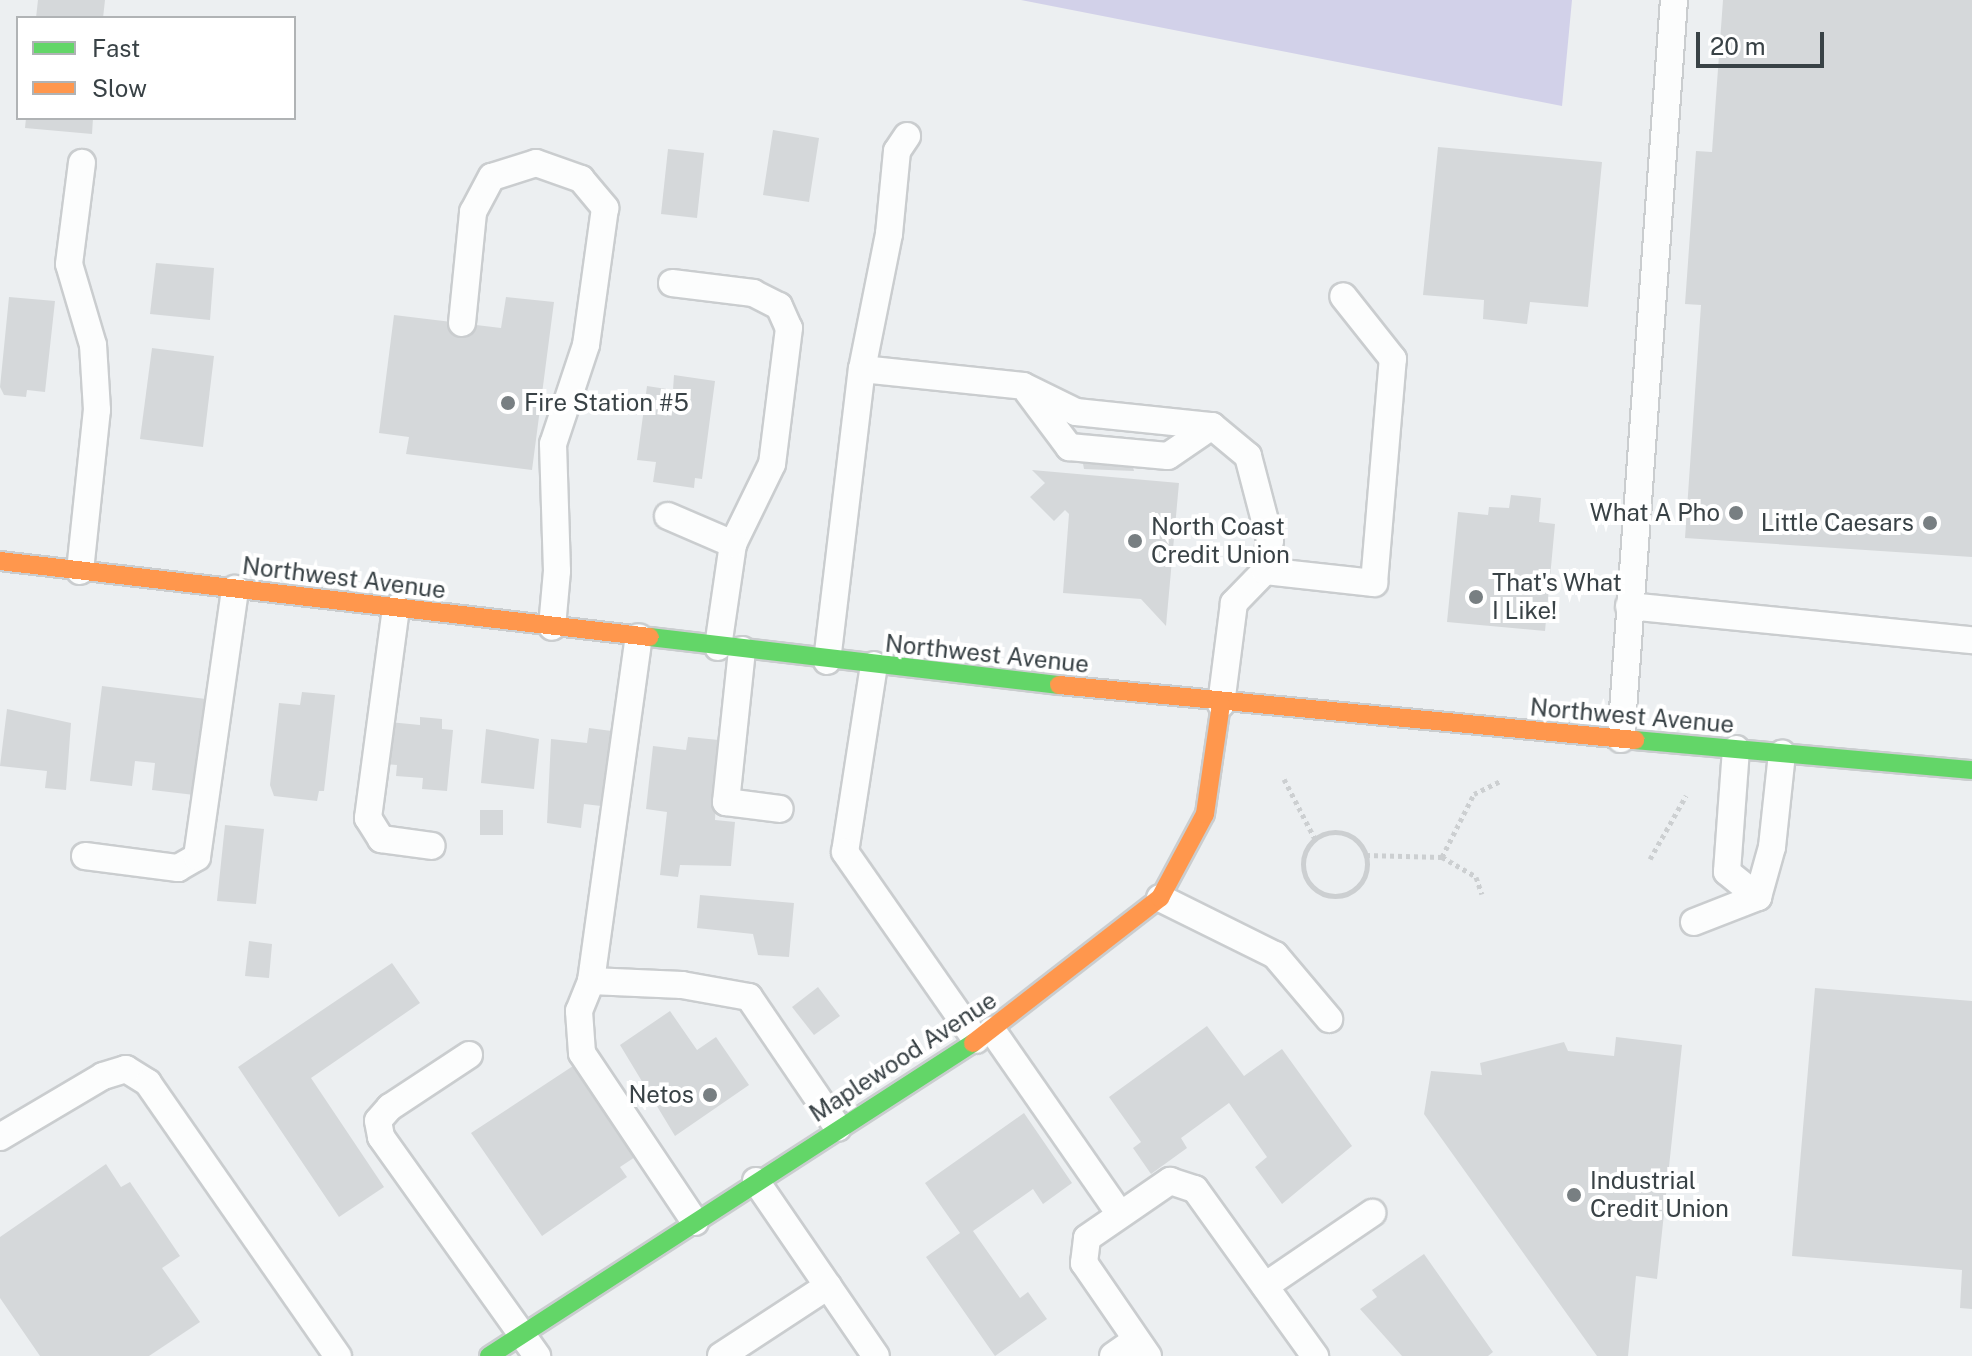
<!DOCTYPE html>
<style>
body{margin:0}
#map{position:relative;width:1972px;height:1356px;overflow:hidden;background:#eceff1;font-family:"Public Sans",sans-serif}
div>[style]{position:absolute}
.green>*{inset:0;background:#d2d1e9}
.building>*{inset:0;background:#d5d8da}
.path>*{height:5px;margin-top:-2.5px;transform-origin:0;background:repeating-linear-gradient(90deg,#cccfd1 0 4px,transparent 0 8px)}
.path>.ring{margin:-2.5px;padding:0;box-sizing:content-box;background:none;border:5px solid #cccfd1;border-radius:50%}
.roads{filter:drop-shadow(2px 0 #cacdcf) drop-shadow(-2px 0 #cacdcf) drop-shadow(0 2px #cacdcf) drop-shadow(0 -2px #cacdcf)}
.lane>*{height:26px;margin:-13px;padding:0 13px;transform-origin:13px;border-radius:13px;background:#fcfdfd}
.fast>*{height:18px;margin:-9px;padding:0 9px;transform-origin:9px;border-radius:9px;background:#63d668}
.slow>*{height:18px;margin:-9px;padding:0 9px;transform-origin:9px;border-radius:9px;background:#ff974d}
.dots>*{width:22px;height:22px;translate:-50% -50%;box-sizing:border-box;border:4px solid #fff;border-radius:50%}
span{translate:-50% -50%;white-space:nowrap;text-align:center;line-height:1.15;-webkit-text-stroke:8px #fff;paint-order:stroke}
.poi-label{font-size:24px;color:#394246}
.left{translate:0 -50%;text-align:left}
.right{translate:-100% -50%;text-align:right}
.street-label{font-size:24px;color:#394246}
.legend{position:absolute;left:16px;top:16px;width:280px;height:104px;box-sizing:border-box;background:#fff;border:2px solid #b0b3b5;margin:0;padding:10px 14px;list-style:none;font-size:24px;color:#394246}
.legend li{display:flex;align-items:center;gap:16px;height:40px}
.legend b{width:40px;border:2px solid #b0b3b5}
.scale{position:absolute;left:1696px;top:32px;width:128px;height:36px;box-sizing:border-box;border:4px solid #394246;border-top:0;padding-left:10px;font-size:24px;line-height:28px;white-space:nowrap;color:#394246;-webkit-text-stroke:6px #fff;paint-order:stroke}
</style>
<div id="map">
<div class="green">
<div style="clip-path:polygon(1021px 0,1572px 0,1562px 106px)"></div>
</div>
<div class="building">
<div style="clip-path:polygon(38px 0,105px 0,103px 18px,36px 18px)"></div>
<div style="clip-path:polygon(1723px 0,1972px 0,1972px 557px,1685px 538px,1701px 305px,1685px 304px,1696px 151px,1712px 152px)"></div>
<div style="clip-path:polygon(26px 118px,93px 118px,92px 134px,25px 128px)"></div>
<div style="clip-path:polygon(773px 130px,819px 138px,809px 202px,763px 195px)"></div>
<div style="clip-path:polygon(1438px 147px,1602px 162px,1588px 307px,1530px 302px,1527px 324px,1483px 319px,1484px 300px,1423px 295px)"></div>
<div style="clip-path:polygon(668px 149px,704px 153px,697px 218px,661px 214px)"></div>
<div style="clip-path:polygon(156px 263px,214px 268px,210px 320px,150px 314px)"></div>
<div style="clip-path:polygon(9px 297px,55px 301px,45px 392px,27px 390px,26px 397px,4px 395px,0 387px)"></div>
<div style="clip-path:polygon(506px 297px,554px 302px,532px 470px,406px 454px,409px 437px,379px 433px,394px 315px,501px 328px)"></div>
<div style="clip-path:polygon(152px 348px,214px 356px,203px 447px,140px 439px)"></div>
<div style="clip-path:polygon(674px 375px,715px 381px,702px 479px,695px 478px,694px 488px,653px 482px,656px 462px,637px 460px,647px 386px,673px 390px)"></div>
<div style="clip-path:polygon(1077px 432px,1126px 437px,1134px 471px,1084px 469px)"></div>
<div style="clip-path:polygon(1032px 470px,1179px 483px,1166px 626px,1141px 599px,1063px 593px,1069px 514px,1065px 510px,1054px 521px,1030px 497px,1045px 483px)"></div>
<div style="clip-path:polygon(1511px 495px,1541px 498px,1539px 522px,1555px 524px,1545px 631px,1447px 622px,1458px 512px,1488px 515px,1489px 507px,1509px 508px)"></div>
<div style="clip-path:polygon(102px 686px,214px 700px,203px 796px,152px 790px,155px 763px,135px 761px,132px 786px,90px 781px)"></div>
<div style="clip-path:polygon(302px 692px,335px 695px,324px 791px,319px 791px,317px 801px,274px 796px,270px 785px,279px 703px,300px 705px)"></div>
<div style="clip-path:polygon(7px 709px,71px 723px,66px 790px,45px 788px,47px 771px,0 766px)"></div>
<div style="clip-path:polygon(420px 717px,442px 719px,442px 729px,453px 730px,447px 791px,422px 789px,423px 778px,396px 776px,397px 765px,385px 764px,389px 722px,420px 725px)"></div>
<div style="clip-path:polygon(589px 728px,619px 732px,610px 807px,584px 804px,581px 828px,547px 823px,551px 739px,587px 743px)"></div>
<div style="clip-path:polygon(486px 729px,539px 739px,534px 789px,481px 783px)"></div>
<div style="clip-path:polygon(688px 737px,719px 740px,715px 820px,735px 822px,731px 866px,680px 865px,678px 877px,660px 875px,667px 812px,646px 809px,653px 746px,686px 750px)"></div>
<div style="clip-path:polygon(480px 810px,503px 810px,503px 835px,480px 835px)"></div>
<div style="clip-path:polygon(225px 825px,264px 829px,256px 904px,217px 901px)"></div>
<div style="clip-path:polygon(700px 895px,794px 903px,789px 957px,758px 955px,753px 934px,697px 928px)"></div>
<div style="clip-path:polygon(249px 941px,272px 944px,269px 978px,245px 976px)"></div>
<div style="clip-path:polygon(392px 963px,420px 1003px,311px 1078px,384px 1187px,339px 1217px,238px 1067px)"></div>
<div style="clip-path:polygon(818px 987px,840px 1016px,814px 1035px,792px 1007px)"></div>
<div style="clip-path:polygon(1815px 988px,1972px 1001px,1972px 1309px,1960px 1308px,1962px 1270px,1792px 1256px)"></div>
<div style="clip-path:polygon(670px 1011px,697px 1050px,716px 1037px,749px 1085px,675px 1136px,620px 1045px)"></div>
<div style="clip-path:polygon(1207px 1026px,1244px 1076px,1282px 1049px,1352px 1146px,1282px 1204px,1255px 1167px,1267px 1157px,1229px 1103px,1181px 1138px,1187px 1148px,1151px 1174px,1133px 1148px,1141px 1142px,1109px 1097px)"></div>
<div style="clip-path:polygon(1616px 1037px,1682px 1045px,1657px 1279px,1636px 1276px,1628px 1356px,1597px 1356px,1424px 1114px,1431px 1071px,1482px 1075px,1480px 1063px,1564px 1042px,1568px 1051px,1614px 1056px)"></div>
<div style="clip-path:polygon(573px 1066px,635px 1157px,620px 1167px,627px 1177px,542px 1236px,471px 1133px)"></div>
<div style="clip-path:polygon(1024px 1113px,1072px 1183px,1043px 1204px,1033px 1189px,973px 1231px,1020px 1298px,1028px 1292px,1047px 1319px,995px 1356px,926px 1257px,960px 1233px,925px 1183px)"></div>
<div style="clip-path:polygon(106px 1164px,121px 1187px,130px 1182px,180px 1256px,162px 1268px,200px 1322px,149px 1356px,40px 1356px,0 1298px,0 1237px)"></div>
<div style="clip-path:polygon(1424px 1254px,1493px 1352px,1488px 1356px,1402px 1356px,1360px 1309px,1377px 1297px,1372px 1290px)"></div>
</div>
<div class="path">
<div style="left:1284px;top:779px;width:68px;rotate:62.7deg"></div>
<div class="ring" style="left:1303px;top:832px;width:59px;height:59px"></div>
<div style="left:1366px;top:855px;width:76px;rotate:1.5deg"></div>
<div style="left:1442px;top:857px;width:39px;rotate:30deg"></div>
<div style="left:1476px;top:877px;width:18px;rotate:71deg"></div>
<div style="left:1442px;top:857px;width:71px;rotate:-63.1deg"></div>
<div style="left:1474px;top:794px;width:30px;rotate:-26deg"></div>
<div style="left:1650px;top:859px;width:73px;rotate:-60.3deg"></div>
</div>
<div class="roads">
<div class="lane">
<div style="left:672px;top:283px;width:82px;rotate:7deg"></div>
<div style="left:753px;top:293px;width:29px;rotate:27deg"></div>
<div style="left:779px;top:306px;width:24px;rotate:66deg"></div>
<div style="left:789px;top:328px;width:137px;rotate:97.1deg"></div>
<div style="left:772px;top:464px;width:89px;rotate:116deg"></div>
<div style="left:733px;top:544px;width:104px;rotate:98.3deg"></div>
<div style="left:462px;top:323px;width:112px;rotate:-84.3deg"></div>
<div style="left:473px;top:212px;width:40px;rotate:-62deg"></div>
<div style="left:492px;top:177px;width:46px;rotate:-17.7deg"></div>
<div style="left:536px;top:163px;width:48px;rotate:19.6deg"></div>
<div style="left:581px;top:179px;width:38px;rotate:50deg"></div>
<div style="left:605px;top:208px;width:138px;rotate:97.9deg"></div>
<div style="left:586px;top:345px;width:104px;rotate:108.4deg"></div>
<div style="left:553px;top:444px;width:127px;rotate:88.2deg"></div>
<div style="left:557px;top:571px;width:56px;rotate:95.1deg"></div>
<div style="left:862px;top:369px;width:162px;rotate:6deg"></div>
<div style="left:1023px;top:386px;width:59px;rotate:26.1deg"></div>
<div style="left:1076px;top:412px;width:137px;rotate:5.9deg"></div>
<div style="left:1212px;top:426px;width:47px;rotate:39.8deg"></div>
<div style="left:1248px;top:456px;width:87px;rotate:75.3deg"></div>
<div style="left:1270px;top:540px;width:31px;rotate:99deg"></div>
<div style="left:1265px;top:571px;width:45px;rotate:134.1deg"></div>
<div style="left:1234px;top:603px;width:102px;rotate:97.3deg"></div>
<div style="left:1028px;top:392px;width:69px;rotate:53.3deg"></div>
<div style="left:1069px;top:447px;width:99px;rotate:5.2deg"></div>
<div style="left:1168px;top:456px;width:53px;rotate:-34.3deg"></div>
<div style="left:668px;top:516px;width:71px;rotate:23.3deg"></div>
<div style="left:80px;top:571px;width:162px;rotate:-84deg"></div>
<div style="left:97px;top:410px;width:65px;rotate:-93.5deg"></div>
<div style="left:93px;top:345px;width:84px;rotate:-106.5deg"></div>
<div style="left:69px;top:264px;width:102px;rotate:-82.7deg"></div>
<div style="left:1265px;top:571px;width:110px;rotate:6.3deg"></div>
<div style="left:1374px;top:583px;width:225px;rotate:-85.2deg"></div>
<div style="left:1393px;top:359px;width:80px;rotate:-128.4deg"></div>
<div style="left:1629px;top:606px;width:345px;rotate:5.7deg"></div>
<div style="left:396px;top:608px;width:212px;rotate:97.6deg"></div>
<div style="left:368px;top:818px;width:25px;rotate:58deg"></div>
<div style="left:381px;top:839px;width:51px;rotate:7.8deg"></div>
<div style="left:742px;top:650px;width:153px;rotate:96deg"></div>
<div style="left:726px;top:802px;width:54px;rotate:7.4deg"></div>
<div style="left:827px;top:661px;width:294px;rotate:-83.2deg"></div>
<div style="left:862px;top:369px;width:138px;rotate:-78.7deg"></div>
<div style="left:889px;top:234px;width:83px;rotate:-84.5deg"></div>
<div style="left:897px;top:151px;width:18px;rotate:-56deg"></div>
<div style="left:874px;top:665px;width:189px;rotate:98.8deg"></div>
<div style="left:845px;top:852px;width:229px;rotate:55.1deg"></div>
<div style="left:1621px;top:739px;width:741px;rotate:-85.9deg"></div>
<div style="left:1736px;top:749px;width:123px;rotate:94.2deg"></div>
<div style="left:1727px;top:872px;width:40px;rotate:39deg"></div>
<div style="left:85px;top:856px;width:94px;rotate:7.4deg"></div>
<div style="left:178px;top:868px;width:22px;rotate:-30deg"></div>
<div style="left:197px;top:857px;width:271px;rotate:-81.9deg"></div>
<div style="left:1758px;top:897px;width:52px;rotate:-74.4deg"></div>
<div style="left:1772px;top:847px;width:94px;rotate:-83.9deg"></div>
<div style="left:1160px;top:898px;width:128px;rotate:26.4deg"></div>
<div style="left:1275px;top:955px;width:84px;rotate:49.8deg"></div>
<div style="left:1694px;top:922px;width:69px;rotate:-21.3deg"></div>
<div style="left:591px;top:981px;width:347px;rotate:-82.1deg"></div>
<div style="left:992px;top:1030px;width:224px;rotate:55.2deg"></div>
<div style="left:469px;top:1055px;width:95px;rotate:146.6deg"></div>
<div style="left:390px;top:1107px;width:18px;rotate:131deg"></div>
<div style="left:378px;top:1121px;width:16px;rotate:79deg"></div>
<div style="left:381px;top:1137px;width:269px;rotate:54.5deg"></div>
<div style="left:0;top:1137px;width:120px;rotate:-30.6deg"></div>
<div style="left:103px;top:1076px;width:24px;rotate:-17deg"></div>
<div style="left:126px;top:1069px;width:26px;rotate:32deg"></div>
<div style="left:148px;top:1083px;width:333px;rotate:55.2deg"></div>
<div style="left:756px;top:1181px;width:212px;rotate:55.6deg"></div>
<div style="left:695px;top:1222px;width:203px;rotate:-123.8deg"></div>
<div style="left:582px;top:1053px;width:42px;rotate:-94.1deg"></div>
<div style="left:579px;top:1011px;width:32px;rotate:-68deg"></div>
<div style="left:591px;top:981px;width:91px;rotate:2.5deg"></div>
<div style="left:682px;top:985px;width:68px;rotate:10.2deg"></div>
<div style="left:749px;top:997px;width:158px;rotate:55.8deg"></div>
<div style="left:1265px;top:1286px;width:130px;rotate:-34.3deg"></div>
<div style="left:721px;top:1356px;width:128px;rotate:-33.2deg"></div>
<div style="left:1113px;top:1356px;width:28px;rotate:-35deg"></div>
<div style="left:1148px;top:1356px;width:113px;rotate:-124.5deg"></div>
<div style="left:1084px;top:1263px;width:25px;rotate:-83deg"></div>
<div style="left:1087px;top:1238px;width:101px;rotate:-34.5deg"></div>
<div style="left:1170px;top:1181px;width:26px;rotate:18deg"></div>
<div style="left:1195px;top:1189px;width:206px;rotate:54.3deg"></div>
</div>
<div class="fast">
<div style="left:650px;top:637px;width:412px;rotate:6.7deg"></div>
<div style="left:1635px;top:740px;width:338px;rotate:5.1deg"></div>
<div style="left:489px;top:1356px;width:576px;rotate:-32.89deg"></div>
</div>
<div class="slow">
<div style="left:0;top:561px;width:654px;rotate:6.67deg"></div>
<div style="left:1059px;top:685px;width:579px;rotate:5.45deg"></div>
<div style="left:973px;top:1043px;width:237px;rotate:-37.8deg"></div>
<div style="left:1160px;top:898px;width:95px;rotate:-61.8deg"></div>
<div style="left:1205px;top:814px;width:111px;rotate:-81.7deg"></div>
</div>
</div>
<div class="dots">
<div style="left:508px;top:403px;background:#787f82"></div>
<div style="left:1736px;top:513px;background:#787f82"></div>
<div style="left:1930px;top:523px;background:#787f82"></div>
<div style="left:1135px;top:541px;background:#787f82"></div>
<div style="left:1476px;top:597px;background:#787f82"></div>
<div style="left:710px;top:1095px;background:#787f82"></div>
<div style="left:1574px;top:1195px;background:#787f82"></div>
</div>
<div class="poi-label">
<span class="left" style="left:524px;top:403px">Fire Station #5</span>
<span class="right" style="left:1720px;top:513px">What A Pho</span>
<span class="right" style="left:1914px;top:523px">Little Caesars</span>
<span class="left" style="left:1151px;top:541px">North Coast<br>Credit Union</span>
<span class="left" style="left:1492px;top:597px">That's What<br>I Like!</span>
<span class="right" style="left:694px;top:1095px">Netos</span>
<span class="left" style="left:1590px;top:1195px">Industrial<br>Credit Union</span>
</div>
<div class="street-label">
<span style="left:344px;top:578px;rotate:7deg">Northwest Avenue</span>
<span style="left:987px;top:654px;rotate:6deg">Northwest Avenue</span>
<span style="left:1632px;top:716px;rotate:5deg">Northwest Avenue</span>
<span style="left:903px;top:1057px;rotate:-33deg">Maplewood Avenue</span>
</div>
<ul class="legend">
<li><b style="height:10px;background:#63d668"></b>Fast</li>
<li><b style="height:10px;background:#ff974d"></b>Slow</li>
</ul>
<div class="scale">20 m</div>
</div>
